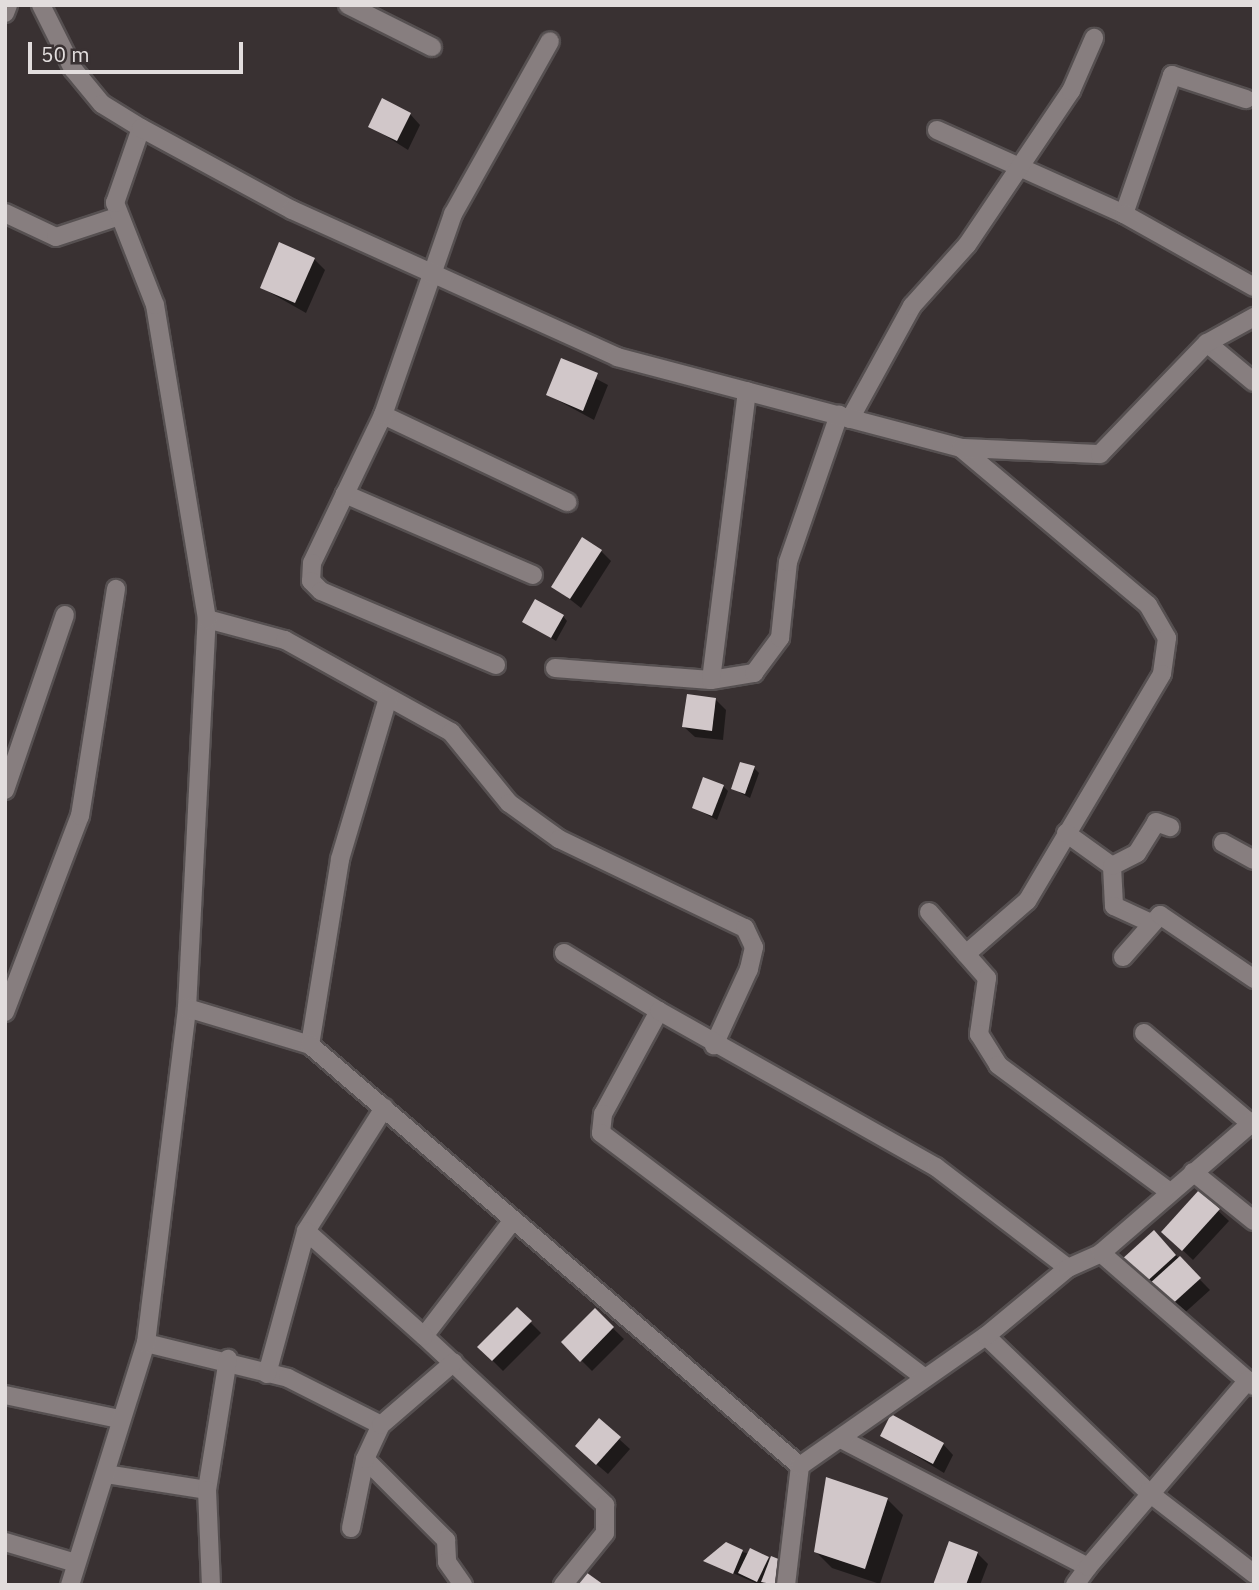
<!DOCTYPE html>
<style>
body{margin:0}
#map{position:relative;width:1259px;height:1590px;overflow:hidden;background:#393132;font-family:"IBM Plex Sans",sans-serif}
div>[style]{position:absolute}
.shadow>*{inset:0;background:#0007}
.building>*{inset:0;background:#d1c7c9}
.roads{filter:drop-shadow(2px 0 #565051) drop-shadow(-2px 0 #565051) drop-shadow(0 2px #565051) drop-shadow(0 -2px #565051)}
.minor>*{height:18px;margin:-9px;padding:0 9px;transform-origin:9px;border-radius:9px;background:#877e7f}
span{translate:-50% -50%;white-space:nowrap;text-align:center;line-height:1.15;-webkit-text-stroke:7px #393132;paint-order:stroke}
.frame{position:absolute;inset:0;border:7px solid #e2dddd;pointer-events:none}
.scale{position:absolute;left:28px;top:42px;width:215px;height:32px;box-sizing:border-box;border:4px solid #e2dddd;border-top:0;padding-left:9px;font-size:21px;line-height:24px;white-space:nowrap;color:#e2dddd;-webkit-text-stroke:5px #393132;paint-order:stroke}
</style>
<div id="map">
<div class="shadow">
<div style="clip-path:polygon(410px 114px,420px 125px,408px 150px,370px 126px)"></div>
<div style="clip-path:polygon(314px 259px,325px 270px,306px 313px,262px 288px)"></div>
<div style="clip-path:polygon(562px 361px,608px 385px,594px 420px,548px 395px)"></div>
<div style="clip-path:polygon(601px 551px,611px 561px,581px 608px,553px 586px)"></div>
<div style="clip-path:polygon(563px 616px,567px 621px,556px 641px,525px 621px)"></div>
<div style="clip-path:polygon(716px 700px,726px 710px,723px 740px,695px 737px,684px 727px)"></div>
<div style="clip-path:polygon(754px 768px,759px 773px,750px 798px,733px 789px)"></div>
<div style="clip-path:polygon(723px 786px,728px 791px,717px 820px,694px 808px)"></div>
<div style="clip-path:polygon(1199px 1193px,1229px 1221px,1193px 1260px,1174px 1242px)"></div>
<div style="clip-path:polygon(1164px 1243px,1210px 1290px,1180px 1317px,1144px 1284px)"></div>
<div style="clip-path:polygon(517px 1309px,541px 1333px,503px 1371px,479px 1347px)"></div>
<div style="clip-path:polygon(595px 1311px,624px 1339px,592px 1371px,563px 1342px)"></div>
<div style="clip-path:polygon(599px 1421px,630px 1449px,608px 1474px,588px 1457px)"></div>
<div style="clip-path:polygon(882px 1435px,943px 1444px,953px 1455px,944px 1473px)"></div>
<div style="clip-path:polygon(887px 1499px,903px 1515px,880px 1584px,832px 1568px,816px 1552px)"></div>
<div style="clip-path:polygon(742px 1552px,768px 1558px,784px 1585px,760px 1585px,706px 1561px)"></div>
<div style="clip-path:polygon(977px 1553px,988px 1564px,980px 1585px,935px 1585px)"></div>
</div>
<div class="building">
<div style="clip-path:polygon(382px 98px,411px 113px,397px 141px,368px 127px)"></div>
<div style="clip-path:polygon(279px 242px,315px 258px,295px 303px,260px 288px)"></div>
<div style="clip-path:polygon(561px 358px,598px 373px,583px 411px,546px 395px)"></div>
<div style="clip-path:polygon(582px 537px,602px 550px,570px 599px,551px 587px)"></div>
<div style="clip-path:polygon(535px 599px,564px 615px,551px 638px,522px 622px)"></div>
<div style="clip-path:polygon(687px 694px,716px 698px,712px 731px,682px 727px)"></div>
<div style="clip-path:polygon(740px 762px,755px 766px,745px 794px,731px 789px)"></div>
<div style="clip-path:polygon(703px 777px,724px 785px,712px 816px,692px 808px)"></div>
<div style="clip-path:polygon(1199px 1190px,1220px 1209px,1182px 1251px,1161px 1232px)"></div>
<div style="clip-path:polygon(1154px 1230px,1176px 1255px,1143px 1285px,1121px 1260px)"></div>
<div style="clip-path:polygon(1180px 1256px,1201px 1278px,1168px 1308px,1148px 1285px)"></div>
<div style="clip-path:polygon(517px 1307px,532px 1321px,492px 1361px,477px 1347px)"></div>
<div style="clip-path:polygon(595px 1308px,614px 1327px,580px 1362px,561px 1342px)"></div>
<div style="clip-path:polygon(891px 1414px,944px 1443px,933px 1464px,880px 1436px)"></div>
<div style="clip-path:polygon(599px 1418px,621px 1437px,596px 1465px,575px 1446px)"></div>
<div style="clip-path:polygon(826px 1477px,888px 1498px,865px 1569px,814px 1552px)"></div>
<div style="clip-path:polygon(949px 1541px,978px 1552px,966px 1585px,933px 1585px)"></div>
<div style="clip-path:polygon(726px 1542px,743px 1550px,733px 1574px,703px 1561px)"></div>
<div style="clip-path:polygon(750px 1548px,769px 1557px,757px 1582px,738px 1573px)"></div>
<div style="clip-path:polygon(771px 1556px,786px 1562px,778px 1585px,761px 1582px)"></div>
<div style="clip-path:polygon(583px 1570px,604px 1585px,573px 1585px)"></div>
</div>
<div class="roads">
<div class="minor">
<div style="left:41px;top:5px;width:72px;rotate:63.4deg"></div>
<div style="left:73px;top:69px;width:45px;rotate:50.4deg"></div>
<div style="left:102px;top:104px;width:46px;rotate:31.6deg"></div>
<div style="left:348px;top:5px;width:94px;rotate:26.6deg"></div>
<div style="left:5px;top:13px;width:9px;rotate:-69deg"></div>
<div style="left:937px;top:130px;width:205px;rotate:24.2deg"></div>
<div style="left:1124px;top:214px;width:147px;rotate:-70.9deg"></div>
<div style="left:1172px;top:75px;width:78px;rotate:18deg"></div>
<div style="left:5px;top:213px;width:56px;rotate:25.2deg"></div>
<div style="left:56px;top:237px;width:67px;rotate:-18.2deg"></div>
<div style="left:1124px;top:214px;width:149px;rotate:29.3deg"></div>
<div style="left:1207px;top:343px;width:61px;rotate:39.7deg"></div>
<div style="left:383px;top:415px;width:204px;rotate:25.3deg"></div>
<div style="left:850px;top:419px;width:129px;rotate:-61.2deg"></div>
<div style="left:912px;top:306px;width:82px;rotate:-48deg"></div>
<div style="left:967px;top:245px;width:186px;rotate:-56deg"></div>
<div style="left:1071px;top:91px;width:58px;rotate:-66.5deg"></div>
<div style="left:961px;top:448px;width:244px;rotate:40deg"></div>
<div style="left:1148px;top:605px;width:38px;rotate:60deg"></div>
<div style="left:1167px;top:638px;width:36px;rotate:98deg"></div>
<div style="left:1162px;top:674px;width:264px;rotate:120.7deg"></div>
<div style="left:1027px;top:901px;width:81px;rotate:139deg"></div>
<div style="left:345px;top:494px;width:76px;rotate:115.6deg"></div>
<div style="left:312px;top:563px;width:18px;rotate:93deg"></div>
<div style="left:311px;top:581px;width:14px;rotate:45deg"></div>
<div style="left:321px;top:591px;width:190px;rotate:22.9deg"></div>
<div style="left:533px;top:575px;width:205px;rotate:-156.7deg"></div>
<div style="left:345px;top:494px;width:88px;rotate:-64.3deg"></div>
<div style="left:383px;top:415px;width:213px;rotate:-70.8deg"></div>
<div style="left:453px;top:214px;width:198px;rotate:-60.7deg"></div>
<div style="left:207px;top:619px;width:81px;rotate:15.1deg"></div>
<div style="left:285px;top:640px;width:190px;rotate:29deg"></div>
<div style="left:451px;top:732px;width:92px;rotate:50.8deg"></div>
<div style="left:509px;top:803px;width:62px;rotate:35.8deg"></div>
<div style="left:559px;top:839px;width:206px;rotate:25.6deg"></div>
<div style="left:745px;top:928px;width:21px;rotate:65deg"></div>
<div style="left:754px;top:947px;width:23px;rotate:103deg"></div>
<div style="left:749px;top:969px;width:84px;rotate:114.7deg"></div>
<div style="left:555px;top:668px;width:156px;rotate:4.4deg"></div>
<div style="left:711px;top:680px;width:44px;rotate:-9.2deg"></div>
<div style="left:754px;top:673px;width:44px;rotate:-53.4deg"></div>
<div style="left:780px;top:638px;width:76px;rotate:-84deg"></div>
<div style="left:788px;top:562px;width:156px;rotate:-70.9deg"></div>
<div style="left:711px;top:680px;width:291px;rotate:-82.9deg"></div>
<div style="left:5px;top:790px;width:185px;rotate:-71.1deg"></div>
<div style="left:1066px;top:833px;width:57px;rotate:35.7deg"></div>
<div style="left:1112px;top:866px;width:40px;rotate:87.1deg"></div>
<div style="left:1114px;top:906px;width:41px;rotate:24.7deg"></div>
<div style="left:1223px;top:843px;width:35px;rotate:29deg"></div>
<div style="left:1112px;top:866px;width:28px;rotate:-27deg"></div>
<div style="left:1137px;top:853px;width:36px;rotate:-58deg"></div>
<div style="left:1156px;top:822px;width:15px;rotate:20deg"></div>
<div style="left:929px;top:912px;width:88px;rotate:48.7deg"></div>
<div style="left:987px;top:978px;width:57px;rotate:98.1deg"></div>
<div style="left:979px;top:1034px;width:36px;rotate:58deg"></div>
<div style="left:998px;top:1065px;width:212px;rotate:36.5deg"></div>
<div style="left:564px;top:953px;width:111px;rotate:31.4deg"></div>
<div style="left:659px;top:1011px;width:117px;rotate:118.5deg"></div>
<div style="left:603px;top:1114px;width:19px;rotate:96deg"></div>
<div style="left:601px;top:1133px;width:403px;rotate:37.1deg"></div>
<div style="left:1123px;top:957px;width:56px;rotate:-48.6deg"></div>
<div style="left:1160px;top:915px;width:114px;rotate:34.2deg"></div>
<div style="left:187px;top:1008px;width:390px;rotate:-87.1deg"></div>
<div style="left:207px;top:619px;width:318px;rotate:-99.4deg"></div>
<div style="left:155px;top:305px;width:110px;rotate:-111.4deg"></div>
<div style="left:115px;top:203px;width:79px;rotate:-70.9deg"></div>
<div style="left:141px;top:128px;width:172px;rotate:28.5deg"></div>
<div style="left:292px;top:210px;width:357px;rotate:24.3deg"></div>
<div style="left:617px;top:357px;width:356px;rotate:14.8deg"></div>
<div style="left:961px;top:448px;width:139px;rotate:2.5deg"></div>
<div style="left:1100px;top:454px;width:154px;rotate:-46.1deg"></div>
<div style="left:1207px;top:343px;width:54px;rotate:-29deg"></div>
<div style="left:659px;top:1011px;width:318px;rotate:29.4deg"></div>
<div style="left:936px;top:1167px;width:166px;rotate:37.4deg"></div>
<div style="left:5px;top:1012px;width:210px;rotate:-69.1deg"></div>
<div style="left:80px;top:816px;width:230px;rotate:-81deg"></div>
<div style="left:1144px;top:1033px;width:139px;rotate:40.3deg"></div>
<div style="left:310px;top:1045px;width:188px;rotate:-80.8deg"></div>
<div style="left:340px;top:859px;width:168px;rotate:-73.4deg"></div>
<div style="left:1193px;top:1172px;width:78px;rotate:38.8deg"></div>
<div style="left:510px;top:1224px;width:141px;rotate:127.5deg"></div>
<div style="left:424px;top:1336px;width:248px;rotate:43deg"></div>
<div style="left:605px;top:1505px;width:28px;rotate:90deg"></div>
<div style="left:605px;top:1533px;width:67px;rotate:128.9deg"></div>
<div style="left:306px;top:1231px;width:146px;rotate:-57.6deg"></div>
<div style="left:1101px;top:1253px;width:203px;rotate:41deg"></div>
<div style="left:986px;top:1336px;width:225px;rotate:43.9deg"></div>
<div style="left:1148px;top:1492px;width:134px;rotate:37.7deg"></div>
<div style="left:146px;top:1343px;width:146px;rotate:13.8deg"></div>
<div style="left:288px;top:1378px;width:104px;rotate:26.8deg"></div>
<div style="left:267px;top:1374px;width:148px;rotate:-74.7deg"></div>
<div style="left:306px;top:1231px;width:158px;rotate:41.7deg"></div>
<div style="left:5px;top:1395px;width:116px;rotate:11.9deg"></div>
<div style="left:843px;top:1440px;width:276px;rotate:27.4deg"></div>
<div style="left:1088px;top:1567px;width:22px;rotate:126deg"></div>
<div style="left:365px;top:1459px;width:115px;rotate:45deg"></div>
<div style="left:446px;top:1540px;width:22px;rotate:87deg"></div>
<div style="left:447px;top:1562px;width:28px;rotate:55deg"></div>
<div style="left:106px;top:1474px;width:102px;rotate:9deg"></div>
<div style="left:207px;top:1490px;width:133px;rotate:-80.9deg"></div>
<div style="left:207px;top:1490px;width:95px;rotate:87.6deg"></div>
<div style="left:351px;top:1528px;width:70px;rotate:-78.5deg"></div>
<div style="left:365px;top:1459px;width:38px;rotate:-65deg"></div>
<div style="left:381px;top:1425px;width:96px;rotate:-40.8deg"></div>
<div style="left:5px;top:1542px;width:74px;rotate:16.5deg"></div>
<div style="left:1088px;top:1567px;width:246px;rotate:-49.4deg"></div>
<div style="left:70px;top:1585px;width:254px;rotate:-72.6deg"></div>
<div style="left:146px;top:1343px;width:337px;rotate:-83deg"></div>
<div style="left:187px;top:1008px;width:128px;rotate:16.7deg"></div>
<div style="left:310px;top:1045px;width:646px;rotate:40.67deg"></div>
<div style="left:786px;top:1585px;width:120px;rotate:-83.3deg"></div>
<div style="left:800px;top:1466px;width:227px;rotate:-35deg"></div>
<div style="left:986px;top:1336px;width:107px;rotate:-39.7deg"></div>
<div style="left:1068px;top:1268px;width:36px;rotate:-24deg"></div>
<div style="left:1101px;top:1253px;width:202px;rotate:-40.8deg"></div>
</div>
</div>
<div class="frame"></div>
<div class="scale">50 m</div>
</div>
